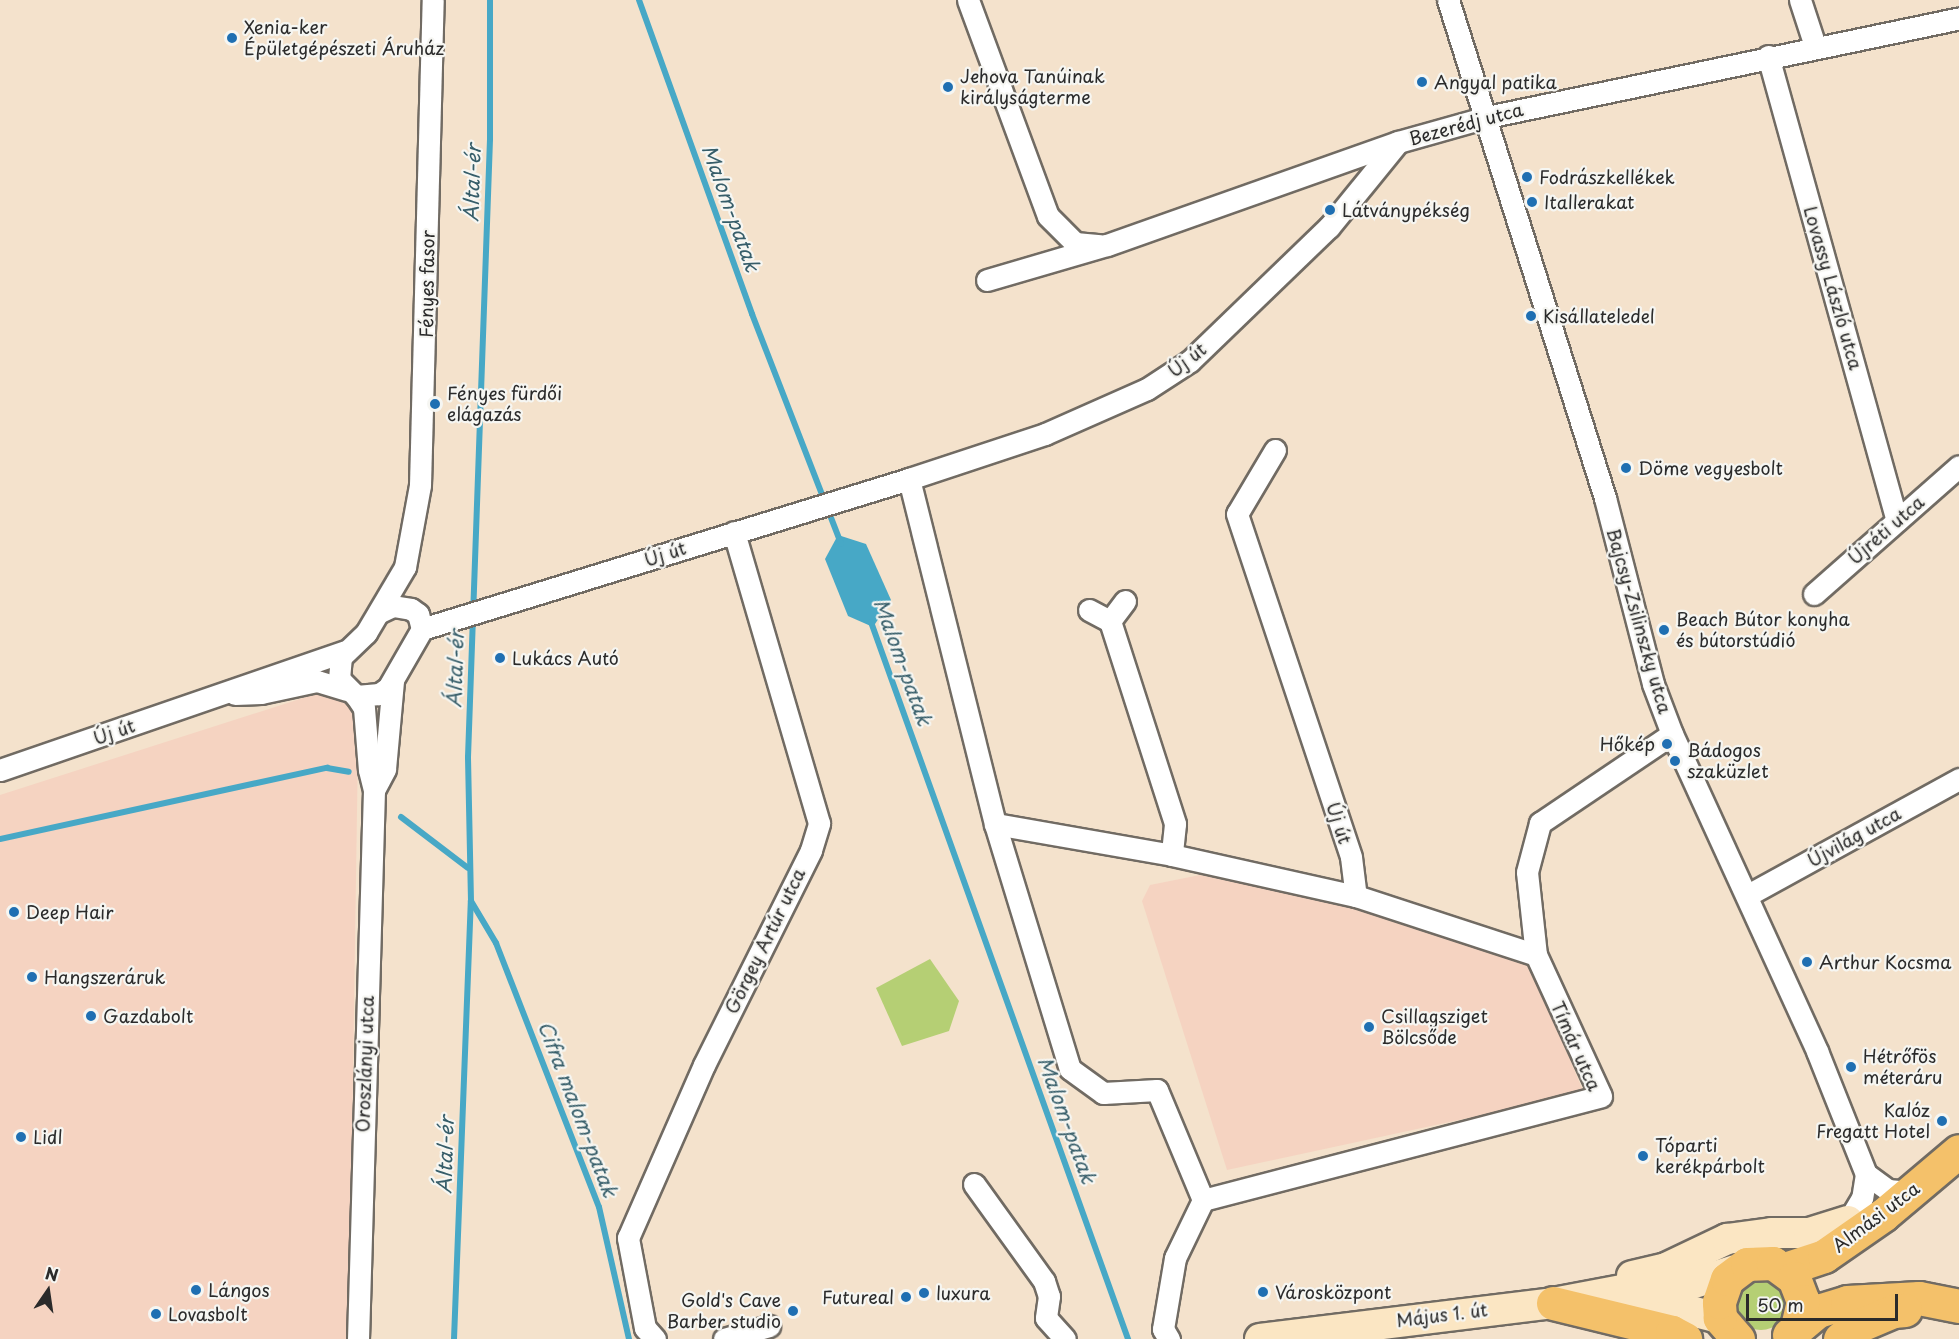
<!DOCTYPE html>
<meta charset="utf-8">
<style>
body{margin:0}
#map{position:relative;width:1959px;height:1339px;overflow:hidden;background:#f4e2cc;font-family:"Playpen Sans",sans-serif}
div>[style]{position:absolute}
.built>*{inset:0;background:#f5d3c1}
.green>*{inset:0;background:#b5cf74}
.round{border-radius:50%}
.water>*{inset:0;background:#47a8c6}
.stream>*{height:6px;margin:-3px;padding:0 3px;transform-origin:3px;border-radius:3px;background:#47a8c6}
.roads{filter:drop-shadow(2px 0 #716b63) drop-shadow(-2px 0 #716b63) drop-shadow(0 2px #716b63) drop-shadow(0 -2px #716b63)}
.minor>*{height:21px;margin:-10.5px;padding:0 10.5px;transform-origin:10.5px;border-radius:10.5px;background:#fff}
.secondary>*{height:30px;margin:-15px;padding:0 15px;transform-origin:15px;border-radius:15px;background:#fbe6c3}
.primary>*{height:33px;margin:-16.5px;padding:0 16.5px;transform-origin:16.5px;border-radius:16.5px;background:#f4c16a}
.dots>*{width:16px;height:16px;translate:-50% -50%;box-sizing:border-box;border:3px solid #f6f6f2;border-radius:50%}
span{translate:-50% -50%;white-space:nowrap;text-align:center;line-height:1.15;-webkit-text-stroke:4.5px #f6f6f2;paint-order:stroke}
.poi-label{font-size:18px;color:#2b2b2b}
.left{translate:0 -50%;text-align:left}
.right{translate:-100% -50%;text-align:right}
.street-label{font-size:18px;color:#2b2b2b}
.water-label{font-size:20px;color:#365d69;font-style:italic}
.north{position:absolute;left:18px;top:1261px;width:60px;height:60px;-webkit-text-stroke:4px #f6f6f2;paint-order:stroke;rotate:13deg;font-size:16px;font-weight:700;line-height:24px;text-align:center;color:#2b2b2b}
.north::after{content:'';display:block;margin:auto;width:21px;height:27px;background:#2b2b2b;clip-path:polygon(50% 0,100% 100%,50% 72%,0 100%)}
.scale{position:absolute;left:1746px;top:1294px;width:152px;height:27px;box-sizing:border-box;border:3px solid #2b2b2b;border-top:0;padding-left:8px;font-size:18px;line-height:21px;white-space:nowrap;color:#2b2b2b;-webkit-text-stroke:4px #f6f6f2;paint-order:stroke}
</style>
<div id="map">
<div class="built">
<div style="clip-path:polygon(359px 680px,349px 1339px,0 1339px,0 795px)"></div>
<div style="clip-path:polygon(1200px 875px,1369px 910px,1529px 962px,1584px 1093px,1227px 1170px,1142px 901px,1150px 885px)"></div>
</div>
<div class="green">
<div style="clip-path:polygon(930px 959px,959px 1001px,949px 1031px,902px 1046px,876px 988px)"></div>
<div class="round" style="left:1735px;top:1278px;width:52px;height:52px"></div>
</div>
<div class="water">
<div style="clip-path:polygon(838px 535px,866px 544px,891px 600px,873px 627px,848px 616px,825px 559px)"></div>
</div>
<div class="stream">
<div style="left:639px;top:0;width:334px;rotate:70.2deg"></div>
<div style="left:752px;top:314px;width:246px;rotate:68.8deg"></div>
<div style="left:871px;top:622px;width:762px;rotate:70.28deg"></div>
<div style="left:401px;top:817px;width:84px;rotate:37.3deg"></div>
<div style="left:0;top:839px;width:335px;rotate:-12.3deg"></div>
<div style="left:327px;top:768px;width:22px;rotate:10deg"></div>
<div style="left:471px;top:901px;width:49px;rotate:59.2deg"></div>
<div style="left:496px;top:943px;width:283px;rotate:68.7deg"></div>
<div style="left:599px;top:1207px;width:135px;rotate:77.2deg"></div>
<div style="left:454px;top:1339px;width:438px;rotate:-87.8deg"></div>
<div style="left:471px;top:901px;width:144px;rotate:-91.2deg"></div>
<div style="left:468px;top:757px;width:618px;rotate:-87.96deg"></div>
<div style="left:490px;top:139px;width:139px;rotate:-90deg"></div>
</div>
<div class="roads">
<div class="minor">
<div style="left:968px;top:0;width:230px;rotate:69.7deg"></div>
<div style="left:1048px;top:216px;width:38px;rotate:45deg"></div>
<div style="left:1075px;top:243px;width:25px;rotate:5deg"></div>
<div style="left:1448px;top:0;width:522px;rotate:72.5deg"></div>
<div style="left:1605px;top:498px;width:192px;rotate:75.5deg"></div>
<div style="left:1653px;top:684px;width:53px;rotate:69.2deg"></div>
<div style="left:1672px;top:734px;width:349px;rotate:65.4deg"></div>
<div style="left:1817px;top:1051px;width:132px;rotate:68.3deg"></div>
<div style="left:1866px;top:1174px;width:24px;rotate:99deg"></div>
<div style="left:1862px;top:1198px;width:27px;rotate:121deg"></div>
<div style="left:1800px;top:0;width:48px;rotate:71.9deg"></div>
<div style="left:1768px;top:56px;width:482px;rotate:74.5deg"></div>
<div style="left:987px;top:280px;width:125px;rotate:-16.3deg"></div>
<div style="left:1107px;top:245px;width:309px;rotate:-19.5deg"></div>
<div style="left:1398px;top:142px;width:92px;rotate:-15.7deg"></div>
<div style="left:1487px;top:117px;width:482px;rotate:-11.8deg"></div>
<div style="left:1275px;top:450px;width:74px;rotate:120.7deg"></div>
<div style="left:1237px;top:514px;width:361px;rotate:71.6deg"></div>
<div style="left:1351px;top:857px;width:39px;rotate:83deg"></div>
<div style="left:909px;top:479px;width:356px;rotate:76deg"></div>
<div style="left:995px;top:824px;width:256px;rotate:73deg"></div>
<div style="left:1070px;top:1069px;width:41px;rotate:36deg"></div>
<div style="left:1103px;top:1093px;width:54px;rotate:-3.2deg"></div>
<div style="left:1157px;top:1090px;width:119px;rotate:67.3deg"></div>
<div style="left:1203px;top:1200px;width:64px;rotate:115.8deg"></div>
<div style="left:1175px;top:1258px;width:72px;rotate:99.6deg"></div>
<div style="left:1163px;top:1329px;width:12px;rotate:59deg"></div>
<div style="left:1814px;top:594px;width:193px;rotate:-41.4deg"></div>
<div style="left:1089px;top:610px;width:24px;rotate:28deg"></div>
<div style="left:1110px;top:621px;width:25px;rotate:-53deg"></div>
<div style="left:380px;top:612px;width:14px;rotate:-25deg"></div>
<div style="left:393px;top:606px;width:18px;rotate:9deg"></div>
<div style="left:411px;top:609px;width:9px;rotate:36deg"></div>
<div style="left:418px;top:614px;width:16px;rotate:75deg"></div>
<div style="left:422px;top:629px;width:68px;rotate:120deg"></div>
<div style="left:388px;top:688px;width:11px;rotate:146deg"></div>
<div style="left:379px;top:694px;width:23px;rotate:175deg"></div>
<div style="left:356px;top:696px;width:24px;rotate:-135deg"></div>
<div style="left:339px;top:679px;width:22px;rotate:-85deg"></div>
<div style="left:341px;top:657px;width:35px;rotate:-44deg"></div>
<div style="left:366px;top:633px;width:77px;rotate:-59.4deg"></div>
<div style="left:405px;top:567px;width:83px;rotate:-79.6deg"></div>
<div style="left:420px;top:485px;width:485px;rotate:-88.5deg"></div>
<div style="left:1110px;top:621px;width:213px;rotate:72.2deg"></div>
<div style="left:1175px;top:824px;width:31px;rotate:96deg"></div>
<div style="left:422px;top:629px;width:510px;rotate:-17.12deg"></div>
<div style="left:909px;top:479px;width:143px;rotate:-18.3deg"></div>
<div style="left:1045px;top:434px;width:111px;rotate:-23.8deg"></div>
<div style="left:1147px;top:389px;width:51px;rotate:-33.1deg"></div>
<div style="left:1190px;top:361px;width:193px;rotate:-44deg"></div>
<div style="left:1329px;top:227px;width:109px;rotate:-50.9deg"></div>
<div style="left:235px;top:694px;width:26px;rotate:-2deg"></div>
<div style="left:261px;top:693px;width:57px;rotate:-12.1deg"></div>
<div style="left:317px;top:681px;width:31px;rotate:17deg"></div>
<div style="left:356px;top:696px;width:14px;rotate:56deg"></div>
<div style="left:364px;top:708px;width:62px;rotate:85.4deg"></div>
<div style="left:369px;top:770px;width:21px;rotate:76deg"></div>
<div style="left:374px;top:790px;width:549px;rotate:91.67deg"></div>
<div style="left:0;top:770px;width:365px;rotate:-19deg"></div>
<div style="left:374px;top:790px;width:24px;rotate:-62deg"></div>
<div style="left:385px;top:769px;width:88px;rotate:-84.8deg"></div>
<div style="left:995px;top:824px;width:180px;rotate:9.9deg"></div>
<div style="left:1172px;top:855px;width:189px;rotate:12.6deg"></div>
<div style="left:1356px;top:896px;width:189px;rotate:18.1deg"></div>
<div style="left:1748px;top:895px;width:241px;rotate:-28.8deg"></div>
<div style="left:1866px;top:1174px;width:27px;rotate:36deg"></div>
<div style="left:1888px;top:1190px;width:11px;rotate:5deg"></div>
<div style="left:974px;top:1184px;width:120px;rotate:54.2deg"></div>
<div style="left:1044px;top:1281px;width:16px;rotate:72deg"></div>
<div style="left:1049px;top:1296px;width:22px;rotate:98deg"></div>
<div style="left:1046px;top:1318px;width:28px;rotate:48deg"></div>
<div style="left:1203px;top:1200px;width:411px;rotate:-14.6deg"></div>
<div style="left:1601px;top:1096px;width:155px;rotate:-114.7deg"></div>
<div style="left:1536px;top:955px;width:83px;rotate:-96.2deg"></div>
<div style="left:1527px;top:872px;width:51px;rotate:-75.1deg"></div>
<div style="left:1540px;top:823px;width:159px;rotate:-34deg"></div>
<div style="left:655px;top:1339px;width:15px;rotate:-132deg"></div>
<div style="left:645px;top:1328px;width:92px;rotate:-100.7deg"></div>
<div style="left:628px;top:1238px;width:189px;rotate:-66.3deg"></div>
<div style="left:704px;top:1065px;width:240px;rotate:-63.5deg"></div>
<div style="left:811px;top:850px;width:28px;rotate:-73deg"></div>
<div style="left:819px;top:823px;width:303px;rotate:-106.3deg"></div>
<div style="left:724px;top:1339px;width:47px;rotate:-16.1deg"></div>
</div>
<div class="secondary">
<div style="left:1632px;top:1276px;width:35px;rotate:-13deg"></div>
<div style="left:1666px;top:1268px;width:68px;rotate:-25.4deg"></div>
<div style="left:1727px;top:1239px;width:45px;rotate:-7.6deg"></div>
<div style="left:1772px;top:1233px;width:37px"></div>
<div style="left:1809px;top:1233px;width:41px;rotate:-17.1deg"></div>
<div style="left:1616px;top:1306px;width:67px;rotate:2.6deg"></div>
<div style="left:1683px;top:1309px;width:38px;rotate:14deg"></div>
<div style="left:1260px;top:1339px;width:295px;rotate:-7deg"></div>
<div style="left:1553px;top:1303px;width:70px;rotate:-10.7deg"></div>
<div style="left:1622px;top:1290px;width:63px;rotate:-3.6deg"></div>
<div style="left:1685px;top:1286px;width:52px;rotate:-17.7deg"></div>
</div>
<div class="primary">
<div style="left:1785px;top:1269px;width:41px;rotate:-18.4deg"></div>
<div style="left:1824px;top:1256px;width:72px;rotate:-34.8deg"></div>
<div style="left:1883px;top:1215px;width:99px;rotate:-40.1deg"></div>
<div style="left:1553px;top:1303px;width:122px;rotate:13.7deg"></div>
<div style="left:1672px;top:1332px;width:15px;rotate:28deg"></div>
<div style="left:1789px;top:1335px;width:38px;rotate:-40deg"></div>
<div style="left:1818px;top:1311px;width:30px;rotate:-17deg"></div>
<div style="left:1847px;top:1302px;width:72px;rotate:-3.2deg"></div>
<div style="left:1919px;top:1298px;width:41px;rotate:11.3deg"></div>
<div style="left:1738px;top:1339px;width:28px;rotate:-131deg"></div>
<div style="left:1720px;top:1318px;width:16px;rotate:-94deg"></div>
<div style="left:1719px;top:1302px;width:24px;rotate:-71deg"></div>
<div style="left:1727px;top:1279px;width:25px;rotate:-37deg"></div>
<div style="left:1747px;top:1264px;width:26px;rotate:-2deg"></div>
<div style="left:1773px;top:1263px;width:26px;rotate:36deg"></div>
<div style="left:1794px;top:1278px;width:25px;rotate:69deg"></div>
<div style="left:1803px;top:1301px;width:26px;rotate:103deg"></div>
<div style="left:1840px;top:1339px;width:17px;rotate:-40deg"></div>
<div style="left:1853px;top:1328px;width:43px;rotate:-23deg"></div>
<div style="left:1893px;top:1311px;width:12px;rotate:-5deg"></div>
</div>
</div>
<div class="dots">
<div style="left:232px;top:38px;background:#1f6fb2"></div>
<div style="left:1422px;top:82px;background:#1f6fb2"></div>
<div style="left:948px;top:87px;background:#1f6fb2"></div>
<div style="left:1527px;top:177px;background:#1f6fb2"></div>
<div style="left:1532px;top:202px;background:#1f6fb2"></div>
<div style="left:1330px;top:210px;background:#1f6fb2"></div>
<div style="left:1531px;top:316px;background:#1f6fb2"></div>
<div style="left:435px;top:404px;background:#1f6fb2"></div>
<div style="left:1626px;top:468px;background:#1f6fb2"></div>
<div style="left:1664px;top:630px;background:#1f6fb2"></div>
<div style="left:500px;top:658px;background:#1f6fb2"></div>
<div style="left:1667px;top:744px;background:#1f6fb2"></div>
<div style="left:1675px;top:761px;background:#1f6fb2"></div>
<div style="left:14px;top:912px;background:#1f6fb2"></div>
<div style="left:1807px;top:962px;background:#1f6fb2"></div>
<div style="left:32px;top:977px;background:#1f6fb2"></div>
<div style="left:91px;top:1016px;background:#1f6fb2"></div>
<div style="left:1369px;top:1027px;background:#1f6fb2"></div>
<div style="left:1851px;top:1067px;background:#1f6fb2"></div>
<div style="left:1942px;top:1121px;background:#1f6fb2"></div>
<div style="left:21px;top:1137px;background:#1f6fb2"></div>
<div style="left:1643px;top:1156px;background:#1f6fb2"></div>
<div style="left:196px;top:1290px;background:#1f6fb2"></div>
<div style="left:1263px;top:1292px;background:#1f6fb2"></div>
<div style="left:924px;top:1293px;background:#1f6fb2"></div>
<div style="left:906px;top:1297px;background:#1f6fb2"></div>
<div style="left:793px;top:1311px;background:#1f6fb2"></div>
<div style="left:156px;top:1314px;background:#1f6fb2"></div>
</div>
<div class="poi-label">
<span class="left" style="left:244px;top:38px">Xenia-ker<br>Épületgépészeti Áruház</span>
<span class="left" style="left:960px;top:87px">Jehova Tanúinak<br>királyságterme</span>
<span class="left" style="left:1434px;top:82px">Angyal patika</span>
<span class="left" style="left:1539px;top:177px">Fodrászkellékek</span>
<span class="left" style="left:1544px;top:202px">Itallerakat</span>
<span class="left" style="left:1342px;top:210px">Látványpékség</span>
<span class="left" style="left:1543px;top:316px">Kisállateledel</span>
<span class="left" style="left:447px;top:404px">Fényes fürdői<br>elágazás</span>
<span class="left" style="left:1638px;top:468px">Döme vegyesbolt</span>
<span class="left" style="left:1676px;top:630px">Beach Bútor konyha<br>és bútorstúdió</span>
<span class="left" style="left:512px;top:658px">Lukács Autó</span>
<span class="right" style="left:1655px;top:744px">Hőkép</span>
<span class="left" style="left:1687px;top:761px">Bádogos<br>szaküzlet</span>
<span class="left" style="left:26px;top:912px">Deep Hair</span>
<span class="left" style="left:1819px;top:962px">Arthur Kocsma</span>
<span class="left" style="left:44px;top:977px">Hangszeráruk</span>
<span class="left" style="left:103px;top:1016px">Gazdabolt</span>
<span class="left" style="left:1381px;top:1027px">Csillagsziget<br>Bölcsőde</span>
<span class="left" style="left:1863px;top:1067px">Hétrőfös<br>méteráru</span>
<span class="right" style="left:1930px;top:1121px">Kalóz<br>Fregatt Hotel</span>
<span class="left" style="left:33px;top:1137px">Lidl</span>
<span class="left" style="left:1655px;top:1156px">Tóparti<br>kerékpárbolt</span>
<span class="left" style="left:208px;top:1290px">Lángos</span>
<span class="left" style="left:1275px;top:1292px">Városközpont</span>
<span class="left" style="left:936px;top:1293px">luxura</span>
<span class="right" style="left:894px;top:1297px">Futureal</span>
<span class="right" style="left:781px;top:1311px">Gold's Cave<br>Barber studio</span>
<span class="left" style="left:168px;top:1314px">Lovasbolt</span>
</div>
<div class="street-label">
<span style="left:1466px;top:124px;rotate:-15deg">Bezerédj utca</span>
<span style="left:427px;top:284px;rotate:-89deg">Fényes fasor</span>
<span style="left:1833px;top:288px;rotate:74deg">Lovassy László utca</span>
<span style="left:1187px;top:360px;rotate:-38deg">Új út</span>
<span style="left:1886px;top:530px;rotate:-41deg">Újréti utca</span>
<span style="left:665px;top:554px;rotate:-18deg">Új út</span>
<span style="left:1639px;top:621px;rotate:74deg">Bajcsy-Zsilinszky utca</span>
<span style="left:114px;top:732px;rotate:-19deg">Új út</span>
<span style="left:1339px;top:823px;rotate:72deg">Új út</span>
<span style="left:1854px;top:837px;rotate:-29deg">Újvilág utca</span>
<span style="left:765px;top:941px;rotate:-64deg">Görgey Artúr utca</span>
<span style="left:1576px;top:1046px;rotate:66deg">Tímár utca</span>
<span style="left:365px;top:1064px;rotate:-88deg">Oroszlányi utca</span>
<span style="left:1876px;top:1217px;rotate:-37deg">Almási utca</span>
<span style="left:1442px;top:1315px;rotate:-7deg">Május 1. út</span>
</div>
<div class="water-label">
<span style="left:472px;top:183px;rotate:-88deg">Által-ér</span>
<span style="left:731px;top:208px;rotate:70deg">Malom-patak</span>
<span style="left:903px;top:662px;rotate:70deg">Malom-patak</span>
<span style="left:455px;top:669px;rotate:-88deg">Által-ér</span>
<span style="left:578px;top:1109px;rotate:69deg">Cifra malom-patak</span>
<span style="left:1067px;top:1120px;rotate:70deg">Malom-patak</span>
<span style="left:445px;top:1155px;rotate:-88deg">Által-ér</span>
</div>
<div class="north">N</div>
<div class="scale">50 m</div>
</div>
